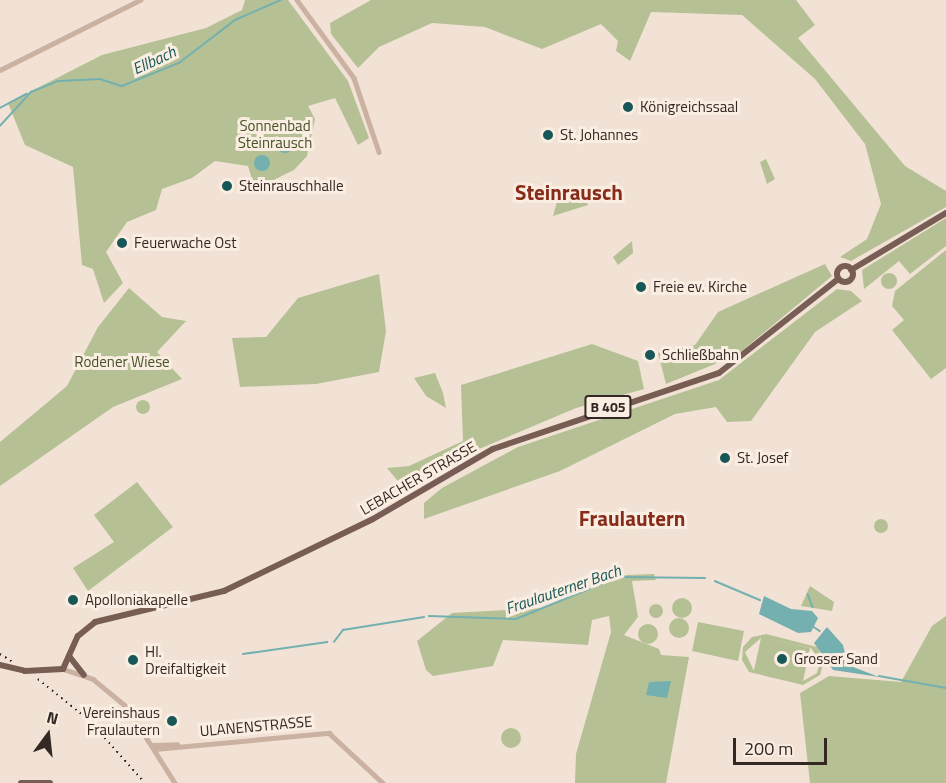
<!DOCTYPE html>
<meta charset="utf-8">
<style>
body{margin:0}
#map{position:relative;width:946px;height:783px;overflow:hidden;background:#f2e2d5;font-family:"Titillium Web",sans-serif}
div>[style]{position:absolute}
.green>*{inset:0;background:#b5c195}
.round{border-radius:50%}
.water>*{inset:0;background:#73b0af}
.stream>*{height:1.5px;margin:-0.75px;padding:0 0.75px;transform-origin:0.75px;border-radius:0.75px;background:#73b0af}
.minor>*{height:4.5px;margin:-2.25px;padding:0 2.25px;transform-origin:2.25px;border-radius:2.25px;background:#cab1a1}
.major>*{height:6px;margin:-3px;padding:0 3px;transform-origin:3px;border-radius:3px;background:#775d54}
.major>.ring{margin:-3px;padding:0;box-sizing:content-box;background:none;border:6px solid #775d54;border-radius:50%}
.rail>*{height:1.5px;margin-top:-0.75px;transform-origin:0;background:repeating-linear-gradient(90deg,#342824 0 1.5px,transparent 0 6px)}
.dots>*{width:16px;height:16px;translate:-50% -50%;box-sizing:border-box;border:3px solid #faede1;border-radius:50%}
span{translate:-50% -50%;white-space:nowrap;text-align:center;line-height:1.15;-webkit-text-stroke:6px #faede1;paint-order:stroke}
.shield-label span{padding:2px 4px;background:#faede1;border:2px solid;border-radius:4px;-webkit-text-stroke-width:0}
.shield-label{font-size:14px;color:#342824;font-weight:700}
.poi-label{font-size:15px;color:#342824}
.left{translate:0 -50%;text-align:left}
.right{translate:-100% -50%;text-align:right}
.park-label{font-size:15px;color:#465327}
.street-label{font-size:15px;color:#342824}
.water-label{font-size:16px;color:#185757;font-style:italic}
.district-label{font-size:21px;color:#872c19;font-weight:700}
.north{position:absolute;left:18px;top:705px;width:60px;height:60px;-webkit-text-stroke:4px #faede1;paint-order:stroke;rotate:15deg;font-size:16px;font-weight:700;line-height:24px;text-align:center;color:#342824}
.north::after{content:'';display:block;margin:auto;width:21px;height:27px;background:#342824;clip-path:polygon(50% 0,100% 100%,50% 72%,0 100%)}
.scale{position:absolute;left:733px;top:738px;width:94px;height:27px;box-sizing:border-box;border:3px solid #342824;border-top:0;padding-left:8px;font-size:18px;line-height:21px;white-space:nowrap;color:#342824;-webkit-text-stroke:4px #faede1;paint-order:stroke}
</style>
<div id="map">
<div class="green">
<div style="clip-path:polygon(245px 0,288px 0,348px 81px,369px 138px,358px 145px,335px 98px,308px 106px,315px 119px,307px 156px,294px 170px,255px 189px,248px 166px,215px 161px,192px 178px,162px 189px,156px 210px,127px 222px,106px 252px,123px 283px,104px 303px,93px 269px,82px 265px,73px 167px,25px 145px,8px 103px,102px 55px,206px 28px,242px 10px)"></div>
<div style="clip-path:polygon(371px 0,796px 0,815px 25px,798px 38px,905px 166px,946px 191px,946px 207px,851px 261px,840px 257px,867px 239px,881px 204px,865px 144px,815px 79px,742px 15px,651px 12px,630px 61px,616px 51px,618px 41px,601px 24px,542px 49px,485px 27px,432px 23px,379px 47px,358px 68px,331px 34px,330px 23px)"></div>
<div style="clip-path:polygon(766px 159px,775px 179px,767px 184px,760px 162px)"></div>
<div class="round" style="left:564px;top:186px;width:14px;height:14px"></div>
<div style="clip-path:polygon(558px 198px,586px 199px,588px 205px,553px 216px)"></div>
<div style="clip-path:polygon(946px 218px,946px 246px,910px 274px,899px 261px,864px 289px,862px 270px)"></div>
<div style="clip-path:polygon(632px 241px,633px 253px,618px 265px,613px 257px)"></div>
<div style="clip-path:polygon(946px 250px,946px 368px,931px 379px,892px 330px,904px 320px,892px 306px,895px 291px)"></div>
<div style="clip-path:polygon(825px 264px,832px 276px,737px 355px,666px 384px,658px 353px,695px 345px,718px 312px)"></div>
<div class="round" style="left:881px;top:273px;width:16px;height:16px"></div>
<div style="clip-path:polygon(379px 274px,386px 331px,379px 372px,316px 384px,240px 387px,232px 338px,266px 337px,298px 298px)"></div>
<div style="clip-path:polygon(129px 288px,162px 317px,186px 321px,157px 352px,182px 379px,113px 407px,0 486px,0 442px,67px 386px,98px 327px)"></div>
<div style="clip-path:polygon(837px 289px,851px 291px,862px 301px,815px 332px,751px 421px,727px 422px,716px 407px,675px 414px,560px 471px,424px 519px,424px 503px,442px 488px,518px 447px,719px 380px)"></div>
<div style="clip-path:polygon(592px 344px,638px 361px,644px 389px,576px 408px,479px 449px,422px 485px,402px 486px,387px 468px,409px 466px,463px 441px,461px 385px)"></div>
<div style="clip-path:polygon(435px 373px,443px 393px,446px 408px,426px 396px,414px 378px)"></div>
<div class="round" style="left:136px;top:400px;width:14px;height:14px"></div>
<div style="clip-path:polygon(137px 482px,173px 527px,88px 591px,73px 568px,114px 542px,94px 515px)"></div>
<div class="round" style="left:874px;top:519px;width:14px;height:14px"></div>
<div style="clip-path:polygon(654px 574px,656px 580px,632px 581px,638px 617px,624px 635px,659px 649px,661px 655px,689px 657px,666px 783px,575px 783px,576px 754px,611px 632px,609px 616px,592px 620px,588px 645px,503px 640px,493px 666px,433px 676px,426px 670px,417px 641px,452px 613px,544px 608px,626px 575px)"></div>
<div style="clip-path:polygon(810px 586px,834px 602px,832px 611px,801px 606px)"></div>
<div class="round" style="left:672px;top:598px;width:20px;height:20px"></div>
<div class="round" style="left:649px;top:604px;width:14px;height:14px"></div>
<div style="clip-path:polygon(946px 616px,946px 783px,810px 783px,800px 693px,829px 676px,901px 682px,932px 626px)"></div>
<div class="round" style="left:669px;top:618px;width:20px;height:20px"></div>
<div style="clip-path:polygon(698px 622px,744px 631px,738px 661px,692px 651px)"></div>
<div class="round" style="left:638px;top:624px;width:20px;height:20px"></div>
<div style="clip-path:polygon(evenodd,766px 634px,817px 647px,824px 661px,820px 675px,803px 685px,749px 672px,742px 660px,743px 647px,752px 637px,766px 634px,761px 638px,754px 670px,754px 671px,745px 652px,761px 638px,766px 634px,764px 638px,811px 648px,820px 661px,817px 673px,803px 681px,810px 648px,764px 638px)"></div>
<div class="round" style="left:501px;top:728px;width:20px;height:20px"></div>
</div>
<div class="water">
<div class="round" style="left:277px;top:137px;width:16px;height:16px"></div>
<div class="round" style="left:254px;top:155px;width:16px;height:16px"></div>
<div style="clip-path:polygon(764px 596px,791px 609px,812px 611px,818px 618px,811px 632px,798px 633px,759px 614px)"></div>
<div style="clip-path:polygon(827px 627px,843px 645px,848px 665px,879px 677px,833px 670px,814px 643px)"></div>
<div style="clip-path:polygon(671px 681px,667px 698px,646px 695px,649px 682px)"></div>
</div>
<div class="stream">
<div style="left:0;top:108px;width:30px;rotate:-28deg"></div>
<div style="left:0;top:126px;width:46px;rotate:-47.6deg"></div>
<div style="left:31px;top:92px;width:29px;rotate:-22deg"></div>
<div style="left:58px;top:81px;width:42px;rotate:-2.7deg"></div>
<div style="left:100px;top:79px;width:23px;rotate:18deg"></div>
<div style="left:122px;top:86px;width:61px;rotate:-22deg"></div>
<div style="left:179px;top:63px;width:71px;rotate:-37.5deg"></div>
<div style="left:235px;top:20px;width:50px;rotate:-23.5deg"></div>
<div style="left:715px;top:581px;width:49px;rotate:22.9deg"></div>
<div style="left:808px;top:594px;width:14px;rotate:69deg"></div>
<div style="left:429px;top:616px;width:87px;rotate:2deg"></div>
<div style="left:516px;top:619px;width:111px;rotate:-22.2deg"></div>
<div style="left:619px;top:577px;width:86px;rotate:0.7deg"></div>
<div style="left:814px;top:627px;width:7px;rotate:34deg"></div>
<div style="left:334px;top:642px;width:15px;rotate:-53deg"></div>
<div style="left:343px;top:630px;width:82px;rotate:-9.1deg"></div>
<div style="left:243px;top:654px;width:85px;rotate:-8.1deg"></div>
<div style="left:879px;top:676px;width:68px;rotate:10.2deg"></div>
</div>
<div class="minor">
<div style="left:297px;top:0;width:97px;rotate:53.8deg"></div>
<div style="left:354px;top:78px;width:78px;rotate:71.3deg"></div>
<div style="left:0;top:70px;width:157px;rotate:-26.6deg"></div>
<div style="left:63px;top:669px;width:32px;rotate:18deg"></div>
<div style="left:93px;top:679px;width:44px;rotate:39.5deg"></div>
<div style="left:127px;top:707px;width:90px;rotate:57.7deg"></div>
<div style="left:153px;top:745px;width:24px;rotate:-2deg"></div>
<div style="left:155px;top:749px;width:175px;rotate:-5.3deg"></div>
<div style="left:329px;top:733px;width:74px;rotate:42.8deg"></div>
</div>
<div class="major">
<div class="ring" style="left:837px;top:266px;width:10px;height:10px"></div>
<div style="left:851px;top:270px;width:111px;rotate:-31deg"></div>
<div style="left:69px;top:656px;width:24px;rotate:52deg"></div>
<div style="left:0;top:665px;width:26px;rotate:13deg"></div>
<div style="left:25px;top:671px;width:38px;rotate:-3deg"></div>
<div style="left:63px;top:669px;width:36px;rotate:-66deg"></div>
<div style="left:78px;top:636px;width:22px;rotate:-39deg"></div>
<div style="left:95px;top:622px;width:133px;rotate:-13.5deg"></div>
<div style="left:224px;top:591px;width:165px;rotate:-25.8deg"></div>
<div style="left:373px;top:519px;width:139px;rotate:-30.3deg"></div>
<div style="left:493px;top:449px;width:238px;rotate:-18.6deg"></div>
<div style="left:719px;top:373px;width:152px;rotate:-38.3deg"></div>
<div style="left:21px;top:783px;width:29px"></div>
</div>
<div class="rail">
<div style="left:0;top:654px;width:15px;rotate:32deg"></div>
<div style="left:38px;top:679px;width:65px;rotate:38.8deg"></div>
<div style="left:89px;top:720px;width:84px;rotate:48.4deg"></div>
</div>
<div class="dots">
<div style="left:628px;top:107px;background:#185757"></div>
<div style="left:548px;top:135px;background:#185757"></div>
<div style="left:227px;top:186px;background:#185757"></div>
<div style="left:122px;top:243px;background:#185757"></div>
<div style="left:641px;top:287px;background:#185757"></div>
<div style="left:650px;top:355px;background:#185757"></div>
<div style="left:725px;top:458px;background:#185757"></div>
<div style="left:73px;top:600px;background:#185757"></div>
<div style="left:782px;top:659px;background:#185757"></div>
<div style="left:133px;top:660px;background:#185757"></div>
<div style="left:172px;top:721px;background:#185757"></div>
</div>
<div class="shield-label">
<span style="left:608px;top:407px">B 405</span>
</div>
<div class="poi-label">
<span class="left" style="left:640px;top:107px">Königreichssaal</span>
<span class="left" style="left:560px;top:135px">St. Johannes</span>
<span class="left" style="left:239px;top:186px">Steinrauschhalle</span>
<span class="left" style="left:134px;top:243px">Feuerwache Ost</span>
<span class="left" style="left:653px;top:287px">Freie ev. Kirche</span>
<span class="left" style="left:662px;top:355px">Schließbahn</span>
<span class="left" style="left:737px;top:458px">St. Josef</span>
<span class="left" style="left:85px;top:600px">Apolloniakapelle</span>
<span class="left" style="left:145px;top:660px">Hl.<br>Dreifaltigkeit</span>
<span class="left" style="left:794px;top:659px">Grosser Sand</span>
<span class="right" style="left:160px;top:721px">Vereinshaus<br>Fraulautern</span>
</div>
<div class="park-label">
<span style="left:275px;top:134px">Sonnenbad<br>Steinrausch</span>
<span style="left:122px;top:362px">Rodener Wiese</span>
</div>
<div class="street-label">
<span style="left:418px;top:478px;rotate:-30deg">LEBACHER STRASSE</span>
<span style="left:256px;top:726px;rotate:-5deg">ULANENSTRASSE</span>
</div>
<div class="water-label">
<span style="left:154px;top:60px;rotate:-25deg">Ellbach</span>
<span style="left:563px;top:589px;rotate:-19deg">Fraulauterner Bach</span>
</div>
<div class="district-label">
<span style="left:569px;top:192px">Steinrausch</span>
<span style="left:632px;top:518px">Fraulautern</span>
</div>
<div class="north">N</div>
<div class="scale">200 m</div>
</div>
